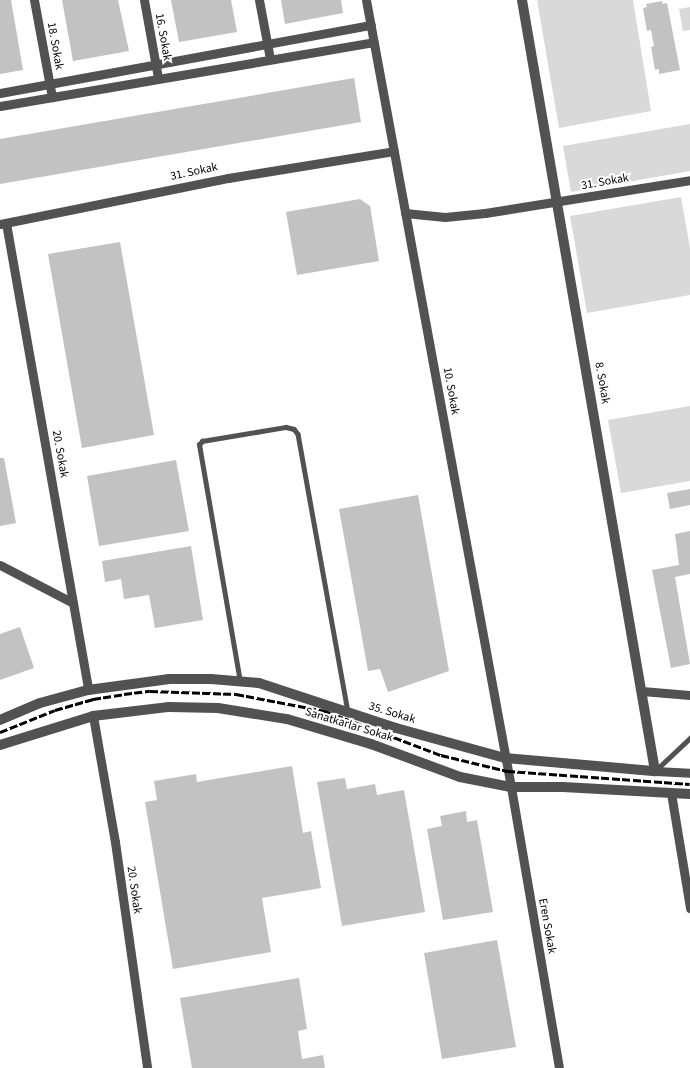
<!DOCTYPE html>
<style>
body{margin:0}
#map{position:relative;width:690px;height:1068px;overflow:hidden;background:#fff;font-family:"Source Sans 3",sans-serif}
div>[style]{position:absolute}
.green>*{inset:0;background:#d9d9d9}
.building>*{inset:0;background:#c2c2c2}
.service>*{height:4.5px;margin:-2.25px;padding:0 2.25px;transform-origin:2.25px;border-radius:2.25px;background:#525252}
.minor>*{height:9px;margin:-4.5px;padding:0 4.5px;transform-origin:4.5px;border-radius:4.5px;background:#525252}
.tertiary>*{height:10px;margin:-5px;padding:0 5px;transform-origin:5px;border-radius:5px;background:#525252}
.rail>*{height:3px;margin-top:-1.5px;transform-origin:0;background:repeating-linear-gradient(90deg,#000 0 8px,transparent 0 10.5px)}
span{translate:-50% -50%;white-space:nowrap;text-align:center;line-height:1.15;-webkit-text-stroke:4px #fff;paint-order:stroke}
.street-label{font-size:12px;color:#000}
</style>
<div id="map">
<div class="green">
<div style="clip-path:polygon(537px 0,633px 0,651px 111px,559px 128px)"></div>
<div style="clip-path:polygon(690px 7px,690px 30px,683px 31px,679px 9px)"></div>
<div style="clip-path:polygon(690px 124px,690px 171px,571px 192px,563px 146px)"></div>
<div style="clip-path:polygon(681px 197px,690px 248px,690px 295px,587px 313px,570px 216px)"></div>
<div style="clip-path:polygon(690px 406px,690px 481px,621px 493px,608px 420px)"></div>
</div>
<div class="building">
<div style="clip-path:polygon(0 0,11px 0,23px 70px,0 74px)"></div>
<div style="clip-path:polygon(62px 0,118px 0,129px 51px,73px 61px)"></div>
<div style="clip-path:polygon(171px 0,231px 0,237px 32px,179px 42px)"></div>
<div style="clip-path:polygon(281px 0,341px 0,343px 13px,285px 24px)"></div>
<div style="clip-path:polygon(662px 1px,663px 4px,667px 3px,680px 70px,659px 74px,659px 69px,655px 70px,651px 47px,654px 46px,651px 30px,647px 31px,643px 8px,647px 7px,646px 4px)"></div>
<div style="clip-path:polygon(354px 78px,361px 122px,0 184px,0 139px)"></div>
<div style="clip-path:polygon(360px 199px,370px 206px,379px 261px,297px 275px,286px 212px)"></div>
<div style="clip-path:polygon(120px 242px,154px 435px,82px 448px,48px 254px)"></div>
<div style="clip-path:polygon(0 458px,4px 458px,16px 523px,0 526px)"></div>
<div style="clip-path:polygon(176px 460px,189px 531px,99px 546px,87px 476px)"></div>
<div style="clip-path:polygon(690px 489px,690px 505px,670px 509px,667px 493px)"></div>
<div style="clip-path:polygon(418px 495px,449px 671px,388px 692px,380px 669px,368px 671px,339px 509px)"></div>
<div style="clip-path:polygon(690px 531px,690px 574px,675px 577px,690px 664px,671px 668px,652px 570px,679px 565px,675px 534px)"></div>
<div style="clip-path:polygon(191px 546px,203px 620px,155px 628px,149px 595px,124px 599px,121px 579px,105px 582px,102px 561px)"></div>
<div style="clip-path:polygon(20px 627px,34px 668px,0 680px,0 634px)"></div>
<div style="clip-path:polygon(292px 766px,303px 833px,311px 831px,321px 888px,262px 898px,271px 952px,173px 969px,145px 802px,157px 800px,154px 781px,196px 774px,197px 782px)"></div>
<div style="clip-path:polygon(345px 778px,347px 789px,375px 784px,377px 795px,404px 790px,425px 912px,342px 926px,317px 782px)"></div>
<div style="clip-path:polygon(466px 811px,467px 822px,477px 820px,493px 912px,443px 920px,427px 829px,442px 826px,440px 816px)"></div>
<div style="clip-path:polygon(497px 940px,516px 1047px,442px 1059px,424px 953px)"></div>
<div style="clip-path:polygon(299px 978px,307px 1029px,298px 1031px,302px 1059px,323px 1055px,325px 1068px,192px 1068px,180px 998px)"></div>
</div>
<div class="service">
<div style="left:240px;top:682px;width:241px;rotate:-99.8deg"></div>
<div style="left:199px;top:445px;width:5px;rotate:-53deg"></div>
<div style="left:202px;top:441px;width:85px;rotate:-9.5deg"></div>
<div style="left:286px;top:427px;width:8px;rotate:14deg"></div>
<div style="left:294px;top:429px;width:6px;rotate:51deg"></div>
<div style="left:298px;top:434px;width:282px;rotate:79.8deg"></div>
<div style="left:656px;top:770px;width:47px;rotate:-43.3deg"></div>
</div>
<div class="minor">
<div style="left:34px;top:0;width:99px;rotate:79.5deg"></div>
<div style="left:144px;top:0;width:79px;rotate:79.8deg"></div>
<div style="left:259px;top:0;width:60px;rotate:79.4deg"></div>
<div style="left:366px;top:0;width:800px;rotate:79.56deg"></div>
<div style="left:511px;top:787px;width:285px;rotate:80.3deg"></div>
<div style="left:0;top:93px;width:377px;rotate:-10.4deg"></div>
<div style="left:0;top:106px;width:379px;rotate:-9.7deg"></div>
<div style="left:405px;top:213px;width:40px;rotate:5.7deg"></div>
<div style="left:445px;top:217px;width:40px;rotate:-5.7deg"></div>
<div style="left:485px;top:213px;width:208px;rotate:-9.1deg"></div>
<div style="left:6px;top:223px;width:474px;rotate:80deg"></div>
<div style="left:0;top:224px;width:233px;rotate:-11.4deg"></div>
<div style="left:228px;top:178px;width:168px;rotate:-9.2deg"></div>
<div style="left:0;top:565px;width:82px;rotate:27.5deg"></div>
<div style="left:642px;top:691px;width:48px;rotate:4.8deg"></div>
<div style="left:93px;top:716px;width:128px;rotate:80.1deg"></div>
<div style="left:115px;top:842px;width:228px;rotate:81.9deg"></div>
<div style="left:655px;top:771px;width:35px;rotate:3deg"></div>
<div style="left:671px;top:793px;width:117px;rotate:80.6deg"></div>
</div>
<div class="tertiary">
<div style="left:0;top:720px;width:43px;rotate:-23deg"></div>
<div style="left:40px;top:703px;width:50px;rotate:-15.2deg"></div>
<div style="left:88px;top:690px;width:82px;rotate:-7.7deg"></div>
<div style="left:169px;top:679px;width:42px"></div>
<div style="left:211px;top:679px;width:48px;rotate:4.8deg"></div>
<div style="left:259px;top:683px;width:144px;rotate:18.2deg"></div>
<div style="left:396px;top:728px;width:113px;rotate:15.4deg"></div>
<div style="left:505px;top:758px;width:151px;rotate:5deg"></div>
<div style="left:655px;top:771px;width:782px;rotate:-99.79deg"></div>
<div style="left:0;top:745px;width:97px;rotate:-17.3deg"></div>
<div style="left:93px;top:716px;width:77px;rotate:-6.8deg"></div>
<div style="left:169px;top:707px;width:49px;rotate:1.2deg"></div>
<div style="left:218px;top:708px;width:70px;rotate:9.1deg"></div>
<div style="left:287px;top:719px;width:88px;rotate:16.6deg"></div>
<div style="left:371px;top:744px;width:95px;rotate:20.3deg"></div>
<div style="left:460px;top:777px;width:52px;rotate:11.1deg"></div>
<div style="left:511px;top:787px;width:52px"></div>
<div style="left:563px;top:787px;width:127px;rotate:3.2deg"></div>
</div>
<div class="rail">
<div style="left:0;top:732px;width:59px;rotate:-21.8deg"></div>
<div style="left:55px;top:710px;width:40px;rotate:-16deg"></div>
<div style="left:93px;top:699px;width:31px;rotate:-9deg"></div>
<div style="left:124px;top:694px;width:26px;rotate:-7deg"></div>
<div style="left:150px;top:691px;width:86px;rotate:2deg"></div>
<div style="left:236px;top:694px;width:91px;rotate:10.8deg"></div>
<div style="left:325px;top:711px;width:124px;rotate:20.8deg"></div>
<div style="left:441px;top:755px;width:68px;rotate:13.6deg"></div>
<div style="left:507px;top:771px;width:183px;rotate:4.1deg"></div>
</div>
<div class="street-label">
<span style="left:163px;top:37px;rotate:80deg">16. Sokak</span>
<span style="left:55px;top:46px;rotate:80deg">18. Sokak</span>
<span style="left:194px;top:172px;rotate:-12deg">31. Sokak</span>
<span style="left:605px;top:182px;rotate:-10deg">31. Sokak</span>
<span style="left:602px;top:383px;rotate:80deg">8. Sokak</span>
<span style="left:451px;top:391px;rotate:80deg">10. Sokak</span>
<span style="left:60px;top:454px;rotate:80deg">20. Sokak</span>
<span style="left:392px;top:713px;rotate:17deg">35. Sokak</span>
<span style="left:349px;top:725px;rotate:17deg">Sanatkarlar Sokak</span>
<span style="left:134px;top:890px;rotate:82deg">20. Sokak</span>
<span style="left:547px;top:926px;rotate:80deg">Eren Sokak</span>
</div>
</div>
